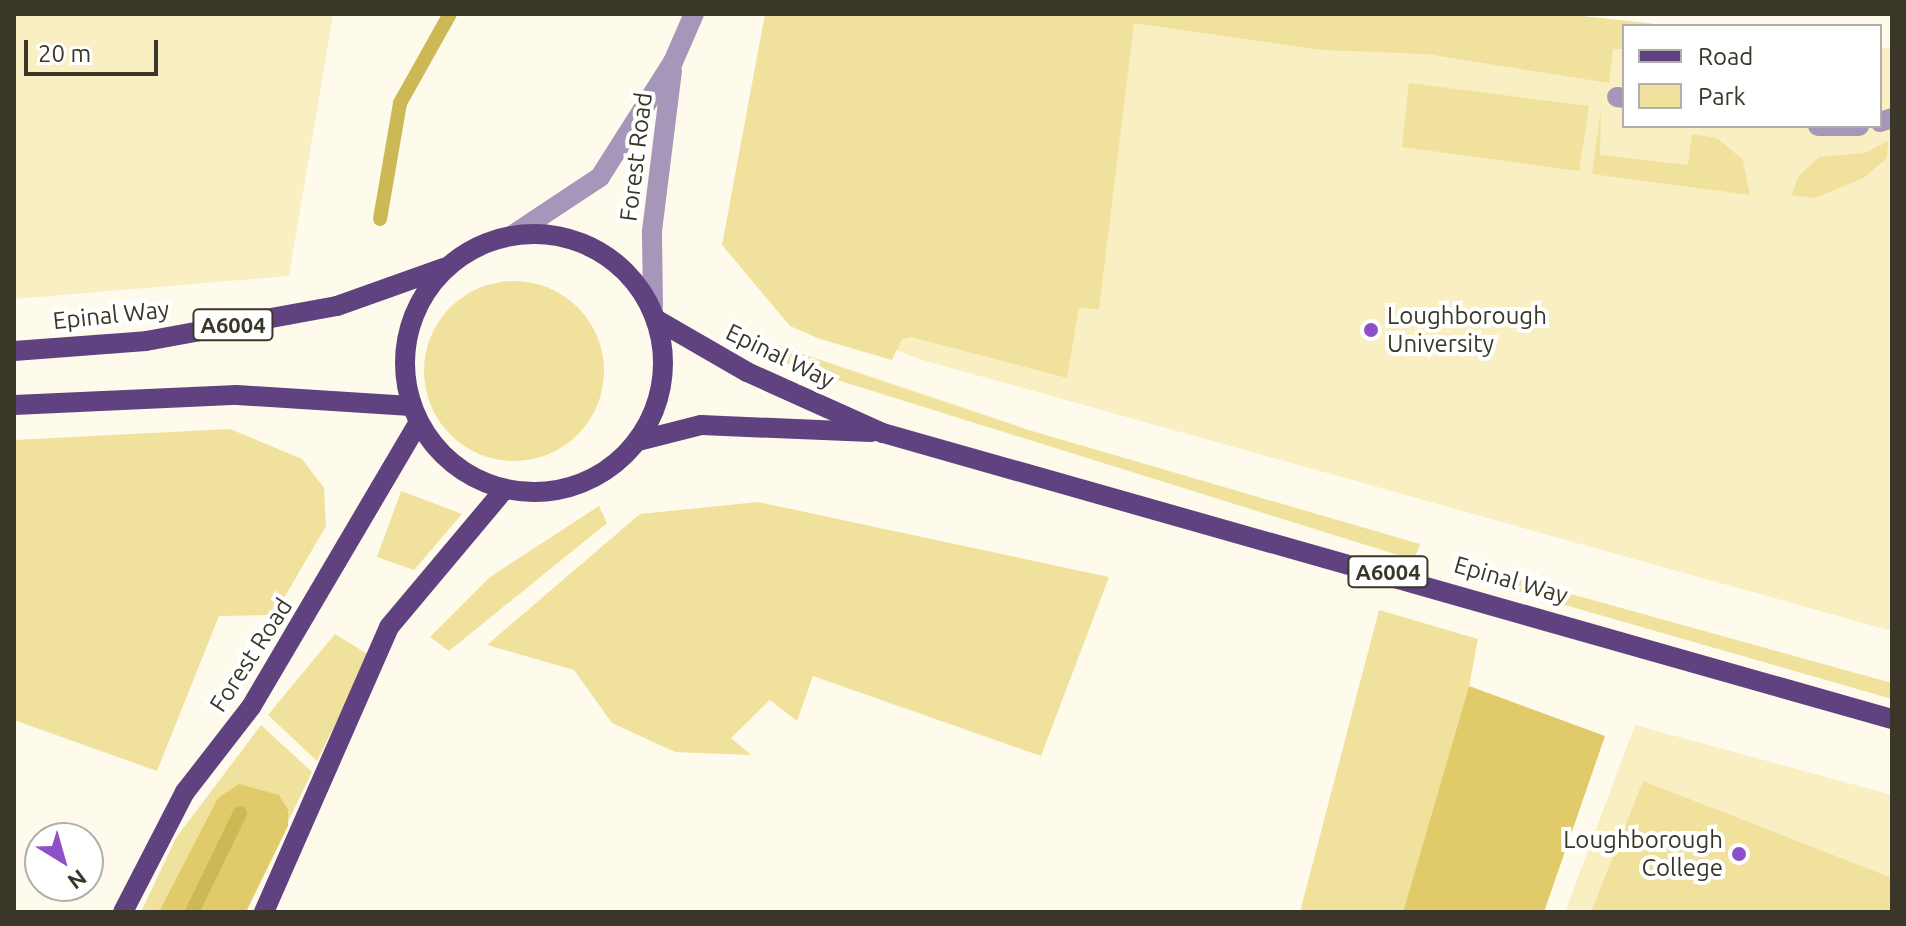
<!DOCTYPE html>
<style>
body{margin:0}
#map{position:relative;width:1906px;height:926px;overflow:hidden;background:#fefbec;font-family:Ubuntu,sans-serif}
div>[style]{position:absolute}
.built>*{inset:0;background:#f9efc2}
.green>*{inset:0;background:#f0e19c}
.round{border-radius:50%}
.forest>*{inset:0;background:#e0ca69}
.stream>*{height:14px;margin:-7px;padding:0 7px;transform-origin:7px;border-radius:7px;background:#cdb856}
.minor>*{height:20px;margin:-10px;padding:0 10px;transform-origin:10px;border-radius:10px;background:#a696ba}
.major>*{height:20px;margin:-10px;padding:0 10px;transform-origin:10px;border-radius:10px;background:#614280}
.major>.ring{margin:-10px;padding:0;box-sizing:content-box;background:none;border:20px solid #614280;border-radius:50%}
.dots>*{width:22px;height:22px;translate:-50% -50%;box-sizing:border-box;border:4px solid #fff;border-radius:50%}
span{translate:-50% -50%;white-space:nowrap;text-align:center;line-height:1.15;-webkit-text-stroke:8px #fff;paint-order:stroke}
.shield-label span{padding:2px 6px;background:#fff;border:2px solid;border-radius:6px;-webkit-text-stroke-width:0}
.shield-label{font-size:22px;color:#3a3728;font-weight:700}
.street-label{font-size:24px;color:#3a3728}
.poi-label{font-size:24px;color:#3a3728}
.left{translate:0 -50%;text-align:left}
.right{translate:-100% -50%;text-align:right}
.frame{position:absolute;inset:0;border:16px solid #3a3728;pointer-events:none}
.legend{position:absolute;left:1622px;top:24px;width:260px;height:104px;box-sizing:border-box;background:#fff;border:2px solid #b0afa9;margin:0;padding:10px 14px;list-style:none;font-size:24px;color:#3a3728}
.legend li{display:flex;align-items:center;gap:16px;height:40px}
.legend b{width:40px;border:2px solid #b0afa9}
.north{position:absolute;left:24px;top:822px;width:80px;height:80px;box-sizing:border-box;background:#fff;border:2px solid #b0afa9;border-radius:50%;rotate:143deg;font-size:22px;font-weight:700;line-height:32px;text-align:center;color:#3a3728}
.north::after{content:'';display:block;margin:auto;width:28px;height:36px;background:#8e50c6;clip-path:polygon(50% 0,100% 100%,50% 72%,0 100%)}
.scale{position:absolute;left:24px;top:40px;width:134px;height:36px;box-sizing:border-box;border:4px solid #3a3728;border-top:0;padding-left:10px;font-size:24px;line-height:28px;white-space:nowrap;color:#3a3728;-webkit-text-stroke:6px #fff;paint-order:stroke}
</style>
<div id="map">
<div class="built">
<div style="clip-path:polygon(14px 14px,333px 14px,289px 276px,14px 299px)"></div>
<div style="clip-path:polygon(855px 14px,1563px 14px,1674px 26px,1624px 26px,1624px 126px,1880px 126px,1880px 48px,1892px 49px,1892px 631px,919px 359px,864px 338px)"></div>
<div style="clip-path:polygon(1635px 725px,1892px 795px,1892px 912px,1565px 912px)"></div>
</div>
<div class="green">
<div style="clip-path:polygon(765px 14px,1563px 14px,1674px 26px,1624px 26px,1624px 49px,1613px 49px,1609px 83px,1426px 54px,1323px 50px,1134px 23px,1099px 309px,1079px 308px,1067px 378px,911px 337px,902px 339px,892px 360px,820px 339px,790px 326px,722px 245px)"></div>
<div style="clip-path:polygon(1409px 83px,1589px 106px,1579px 171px,1402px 147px)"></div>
<div style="clip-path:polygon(1601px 110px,1600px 155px,1688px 165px,1692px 134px,1717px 138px,1743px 160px,1750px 195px,1592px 174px)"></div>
<div style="clip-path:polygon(1888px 141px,1887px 158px,1863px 178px,1815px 198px,1792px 195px,1798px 177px,1819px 157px,1865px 153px)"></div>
<div class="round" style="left:424px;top:281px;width:180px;height:180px"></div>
<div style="clip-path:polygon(776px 345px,1032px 431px,1420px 544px,1414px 560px,770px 359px)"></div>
<div style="clip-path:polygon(230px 429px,302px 459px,324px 488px,326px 526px,274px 615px,219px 616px,157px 771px,14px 720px,14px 440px)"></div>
<div style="clip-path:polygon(401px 491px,462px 514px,414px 570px,377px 557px)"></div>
<div style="clip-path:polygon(758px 502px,1109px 577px,1041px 756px,813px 676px,797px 721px,770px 700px,731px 738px,751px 755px,675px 752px,612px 723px,574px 670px,487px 645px,640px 514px)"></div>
<div style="clip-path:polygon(599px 506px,607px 523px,449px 651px,430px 637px,490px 577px)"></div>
<div style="clip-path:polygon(1459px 563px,1892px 683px,1892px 699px,1457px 574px)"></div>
<div style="clip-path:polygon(1379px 610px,1478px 639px,1469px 686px,1403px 912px,1300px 912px)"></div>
<div style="clip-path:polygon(335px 634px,369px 655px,317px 761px,268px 715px)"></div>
<div style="clip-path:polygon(261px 725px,312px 772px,244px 912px,141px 912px,176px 838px)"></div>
<div style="clip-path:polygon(1643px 781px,1892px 878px,1892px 912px,1591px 912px)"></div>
</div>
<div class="forest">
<div style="clip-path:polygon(1469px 686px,1605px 736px,1544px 912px,1403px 912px)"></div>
<div style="clip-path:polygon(239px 784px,279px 795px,288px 810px,288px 826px,246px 912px,159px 912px,218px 798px)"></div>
</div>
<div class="stream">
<div style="left:380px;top:219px;width:118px;rotate:-80.2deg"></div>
<div style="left:400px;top:103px;width:102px;rotate:-60.7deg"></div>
<div style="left:192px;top:912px;width:110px;rotate:-64.1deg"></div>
</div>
<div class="minor">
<div style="left:1617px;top:97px;width:7px;rotate:8deg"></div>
<div style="left:1880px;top:122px;width:13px;rotate:-18deg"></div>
<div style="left:1818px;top:126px;width:41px"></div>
<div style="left:514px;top:234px;width:103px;rotate:-33.5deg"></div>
<div style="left:600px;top:177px;width:136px;rotate:-57.6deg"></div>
<div style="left:673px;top:62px;width:52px;rotate:-66.4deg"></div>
<div style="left:653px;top:307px;width:76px;rotate:-90.8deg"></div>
<div style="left:652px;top:231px;width:162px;rotate:-82.9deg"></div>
</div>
<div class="major">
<div class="ring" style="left:405px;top:234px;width:238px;height:238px"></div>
<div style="left:657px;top:320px;width:104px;rotate:30deg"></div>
<div style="left:747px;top:372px;width:149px;rotate:24.2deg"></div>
<div style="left:883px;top:433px;width:1049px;rotate:15.83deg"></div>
<div style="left:14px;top:351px;width:132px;rotate:-4.3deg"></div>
<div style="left:146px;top:341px;width:194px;rotate:-10.4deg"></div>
<div style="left:337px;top:306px;width:114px;rotate:-19.6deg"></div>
<div style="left:14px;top:405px;width:223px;rotate:-2.6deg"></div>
<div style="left:237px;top:395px;width:174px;rotate:3.6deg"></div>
<div style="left:638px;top:441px;width:65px;rotate:-14.3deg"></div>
<div style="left:701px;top:425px;width:170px;rotate:2.4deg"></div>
<div style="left:123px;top:912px;width:135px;rotate:-62.7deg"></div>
<div style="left:185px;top:792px;width:108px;rotate:-52.2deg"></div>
<div style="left:251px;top:707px;width:329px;rotate:-59.5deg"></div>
<div style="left:264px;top:912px;width:311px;rotate:-66.3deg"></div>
<div style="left:389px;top:627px;width:179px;rotate:-50deg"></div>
</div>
<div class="dots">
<div style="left:1371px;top:330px;background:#8e50c6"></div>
<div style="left:1739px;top:854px;background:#8e50c6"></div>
</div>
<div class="shield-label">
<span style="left:233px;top:325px">A6004</span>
<span style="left:1388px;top:572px">A6004</span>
</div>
<div class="street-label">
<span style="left:636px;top:157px;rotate:-83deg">Forest Road</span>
<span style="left:111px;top:315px;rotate:-6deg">Epinal Way</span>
<span style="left:780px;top:356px;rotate:26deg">Epinal Way</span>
<span style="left:1511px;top:580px;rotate:16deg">Epinal Way</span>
<span style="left:251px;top:655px;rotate:-57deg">Forest Road</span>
</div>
<div class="poi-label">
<span class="left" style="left:1387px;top:330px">Loughborough<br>University</span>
<span class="right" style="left:1723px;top:854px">Loughborough<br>College</span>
</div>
<div class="frame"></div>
<ul class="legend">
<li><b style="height:10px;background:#614280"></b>Road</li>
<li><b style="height:22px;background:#f0e19c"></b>Park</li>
</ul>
<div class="north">N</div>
<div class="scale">20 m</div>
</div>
